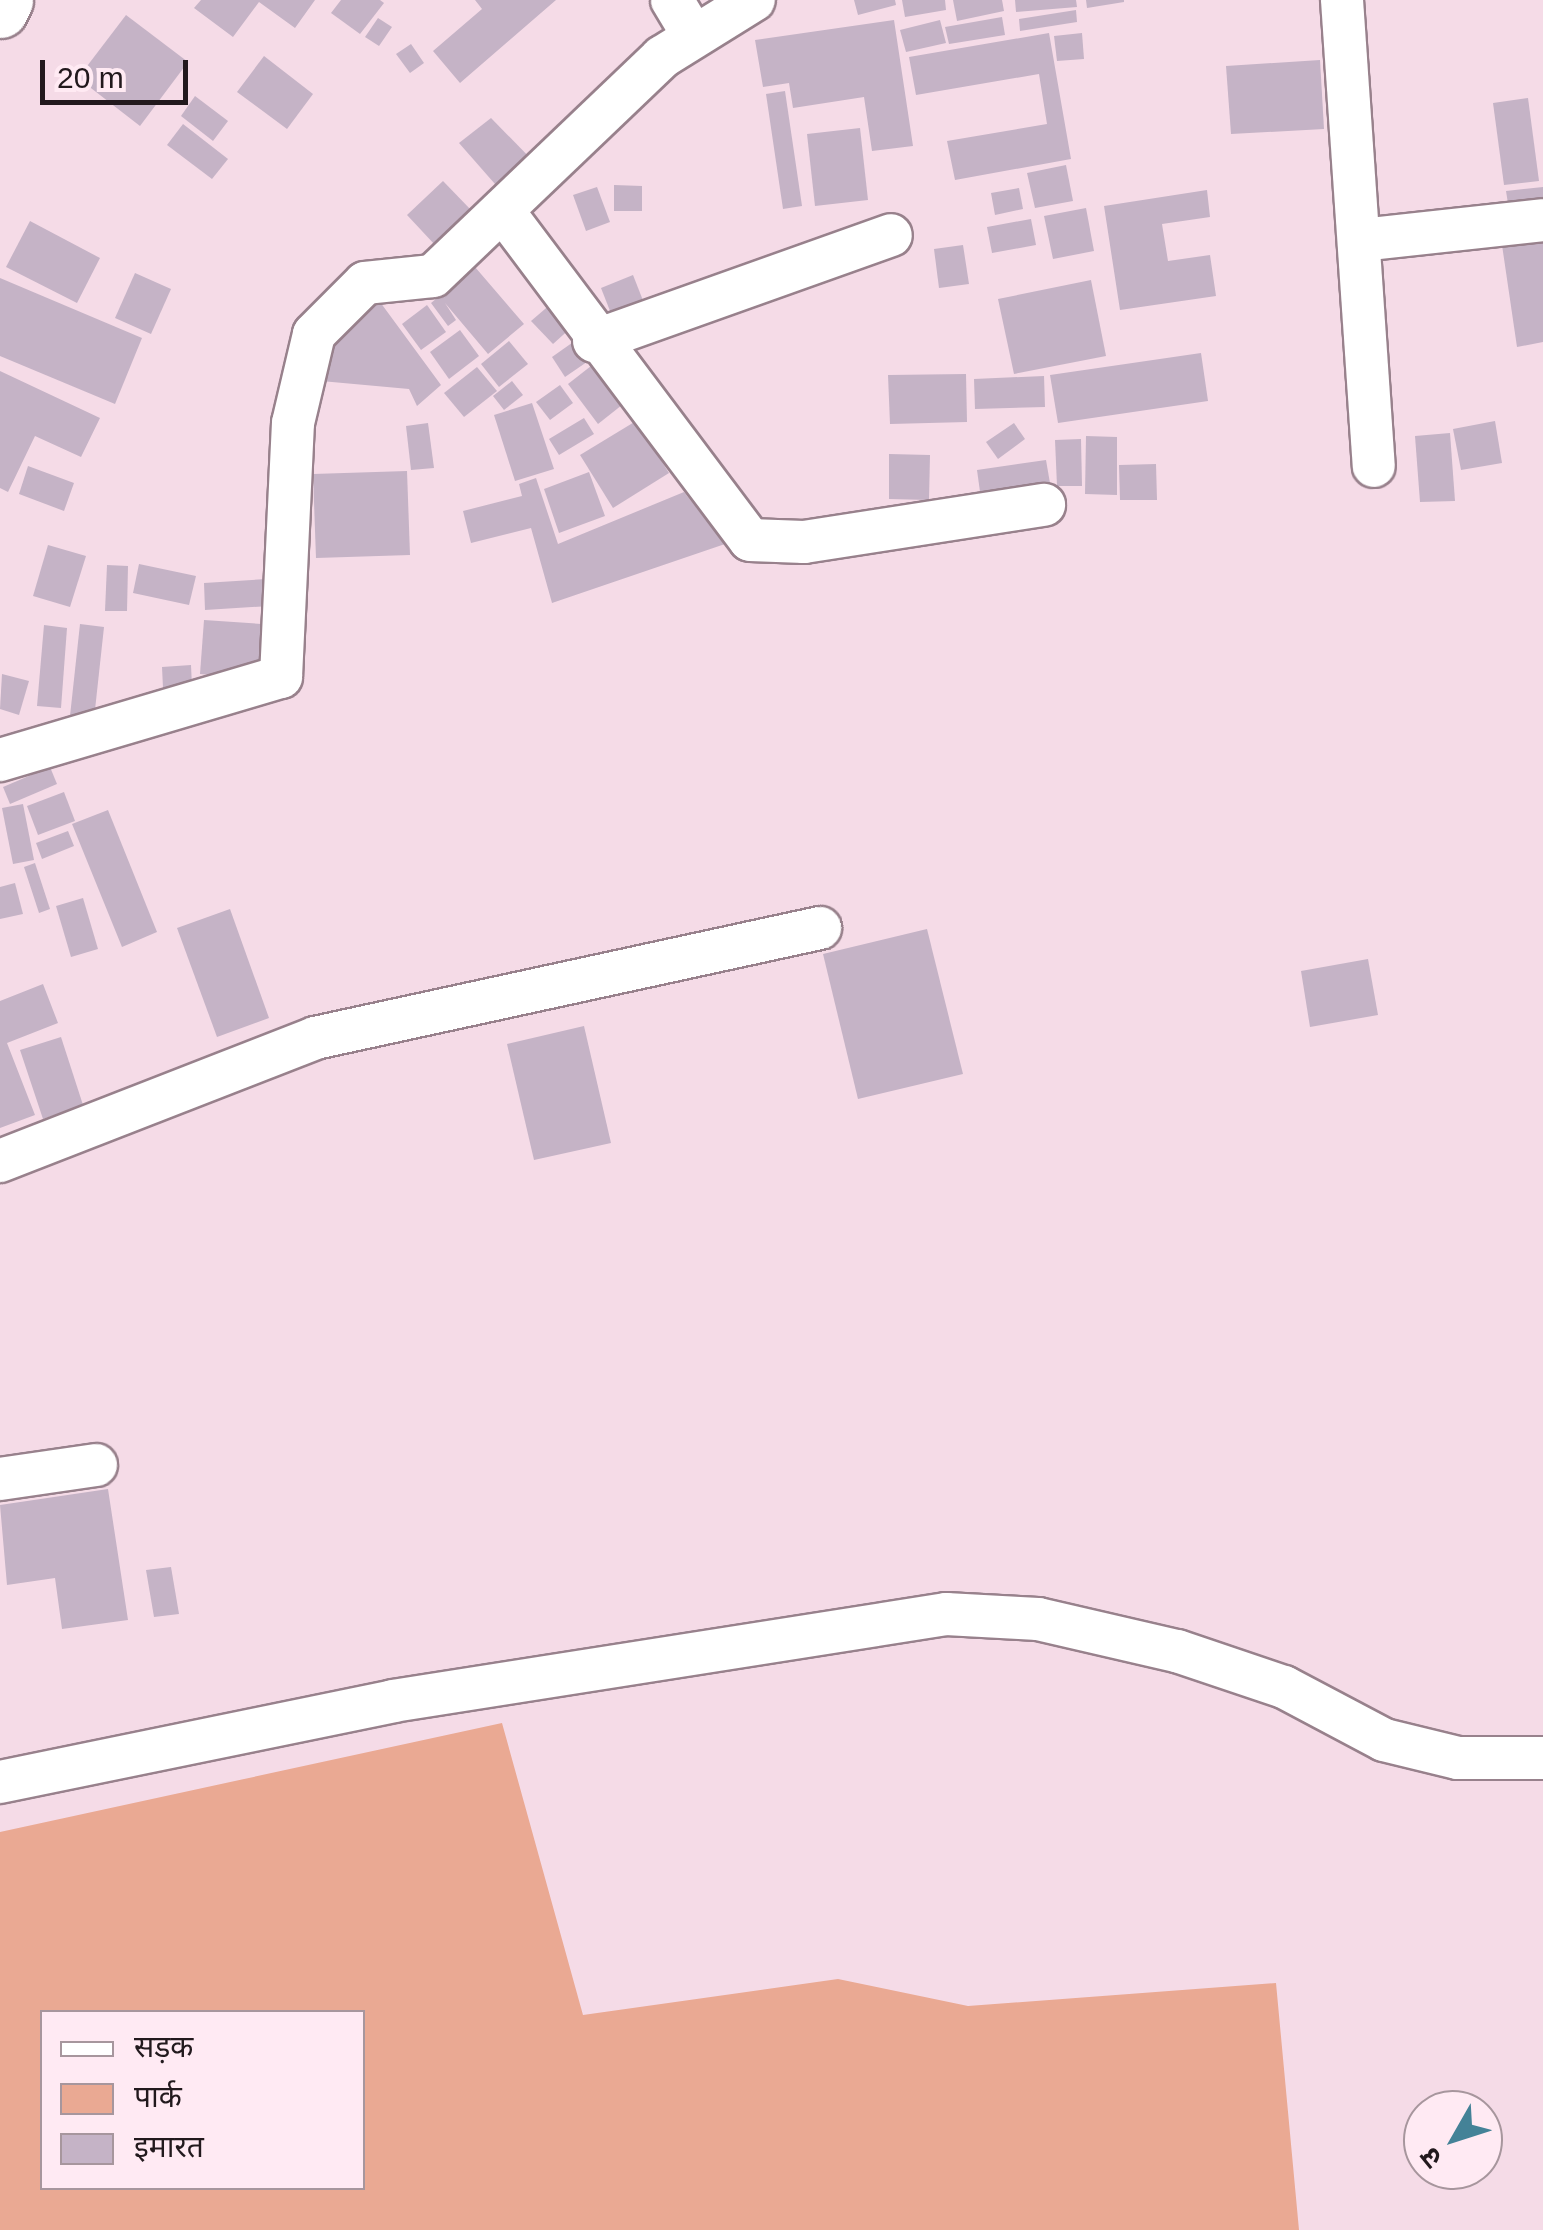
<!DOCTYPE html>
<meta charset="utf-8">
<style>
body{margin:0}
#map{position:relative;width:1543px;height:2230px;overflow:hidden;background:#f5dbe7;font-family:Arial,"Noto Sans Devanagari",sans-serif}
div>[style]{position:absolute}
.green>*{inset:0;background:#eaa993}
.building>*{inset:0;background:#c5b3c6}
.roads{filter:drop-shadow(2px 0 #98818c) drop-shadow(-2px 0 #98818c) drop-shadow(0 2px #98818c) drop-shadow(0 -2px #98818c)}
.street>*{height:42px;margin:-21px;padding:0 21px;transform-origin:21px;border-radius:21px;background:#fff}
.secondary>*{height:55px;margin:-27.5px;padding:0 27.5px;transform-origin:27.5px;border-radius:27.5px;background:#fff}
span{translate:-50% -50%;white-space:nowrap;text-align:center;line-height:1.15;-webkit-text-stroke:8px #ffeaf3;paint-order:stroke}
.legend{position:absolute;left:40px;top:2010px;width:325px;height:180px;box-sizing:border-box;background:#ffeaf3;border:2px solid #a7969d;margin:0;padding:12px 18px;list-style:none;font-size:30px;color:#22191d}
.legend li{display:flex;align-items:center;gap:20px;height:50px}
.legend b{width:50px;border:2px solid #a7969d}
.north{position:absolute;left:1403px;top:2090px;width:100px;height:100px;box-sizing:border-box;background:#ffeaf3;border:2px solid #a7969d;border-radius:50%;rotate:231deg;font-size:28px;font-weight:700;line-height:40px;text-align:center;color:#22191d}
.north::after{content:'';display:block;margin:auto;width:35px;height:45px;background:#448297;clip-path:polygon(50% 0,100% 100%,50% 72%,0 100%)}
.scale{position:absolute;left:40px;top:60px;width:148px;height:45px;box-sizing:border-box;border:5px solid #22191d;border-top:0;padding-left:12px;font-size:30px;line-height:35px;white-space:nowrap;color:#22191d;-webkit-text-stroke:8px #ffeaf3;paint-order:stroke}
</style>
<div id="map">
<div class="green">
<div style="clip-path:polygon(evenodd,502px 1723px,583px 2015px,838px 1979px,968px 2006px,1276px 1983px,1299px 2230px,0 2230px,0 1832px,502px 1723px,42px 2012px,362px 2012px,362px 2188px,42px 2188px,42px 2012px)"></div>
</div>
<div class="building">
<div style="clip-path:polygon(201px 0,315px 0,295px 28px,259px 2px,233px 37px,194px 8px)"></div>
<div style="clip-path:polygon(341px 0,380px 0,384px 3px,360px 34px,331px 13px)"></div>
<div style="clip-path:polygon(475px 0,556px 0,460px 83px,433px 51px,482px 9px)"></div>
<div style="clip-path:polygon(854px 0,895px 0,896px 5px,858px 15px)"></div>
<div style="clip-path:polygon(902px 0,945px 0,946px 10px,905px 17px)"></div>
<div style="clip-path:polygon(953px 0,1002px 0,1004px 11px,957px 21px)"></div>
<div style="clip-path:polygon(1015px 0,1076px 0,1077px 7px,1016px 12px)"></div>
<div style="clip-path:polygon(1086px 0,1124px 0,1124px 2px,1087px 8px)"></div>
<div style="clip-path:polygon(1076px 10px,1077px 22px,1020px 31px,1019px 19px)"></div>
<div style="clip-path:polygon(126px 15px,188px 62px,140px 126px,78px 78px)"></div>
<div style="clip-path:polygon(1002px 17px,1005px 35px,949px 44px,945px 27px)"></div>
<div style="clip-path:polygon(378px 18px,392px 27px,379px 46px,365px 37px)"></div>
<div style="clip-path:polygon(894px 20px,913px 146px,872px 151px,864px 97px,793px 108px,789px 83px,763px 87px,755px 40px)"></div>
<div style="clip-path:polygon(940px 20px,946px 43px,906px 52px,900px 30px)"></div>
<div style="clip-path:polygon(1049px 33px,1071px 159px,955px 180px,947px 141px,1047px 124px,1039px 74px,916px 95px,909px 57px)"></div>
<div style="clip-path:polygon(1082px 33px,1084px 59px,1057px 61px,1054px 36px)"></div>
<div style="clip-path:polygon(411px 44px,424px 63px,410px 73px,396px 54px)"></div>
<div style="clip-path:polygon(264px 56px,313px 94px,287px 129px,237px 92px)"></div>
<div style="clip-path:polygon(1320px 60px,1324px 129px,1231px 134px,1226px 66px)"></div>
<div style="clip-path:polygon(785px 91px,802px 206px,783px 209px,766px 94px)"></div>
<div style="clip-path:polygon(195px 96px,228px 121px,213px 141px,181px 116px)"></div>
<div style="clip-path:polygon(1528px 98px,1539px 181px,1504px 185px,1493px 103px)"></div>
<div style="clip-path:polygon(491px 118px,538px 166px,502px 192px,459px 143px)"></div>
<div style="clip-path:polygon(183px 124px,228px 159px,212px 179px,167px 145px)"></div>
<div style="clip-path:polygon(860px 128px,868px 200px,815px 206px,807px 134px)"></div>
<div style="clip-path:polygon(1066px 165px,1073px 201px,1035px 208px,1027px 173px)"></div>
<div style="clip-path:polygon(443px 181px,472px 211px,436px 246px,407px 215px)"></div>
<div style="clip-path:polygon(614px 185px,642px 186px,642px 211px,614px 211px)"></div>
<div style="clip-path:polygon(597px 187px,610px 222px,586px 231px,573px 195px)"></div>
<div style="clip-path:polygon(1543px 187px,1543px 206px,1509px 210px,1506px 191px)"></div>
<div style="clip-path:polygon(1019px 188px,1023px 209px,995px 215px,991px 193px)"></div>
<div style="clip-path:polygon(1207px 190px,1210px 217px,1162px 224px,1168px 261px,1210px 255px,1216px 296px,1120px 310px,1104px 206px)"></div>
<div style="clip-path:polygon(1086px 208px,1094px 251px,1053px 259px,1044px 216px)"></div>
<div style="clip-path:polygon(1031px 219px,1036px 245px,992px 253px,987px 227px)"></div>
<div style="clip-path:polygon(30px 221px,100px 258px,77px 303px,6px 267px)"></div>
<div style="clip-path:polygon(1543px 238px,1543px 342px,1517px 347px,1502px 245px)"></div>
<div style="clip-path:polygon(963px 245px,969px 284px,939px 288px,934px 249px)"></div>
<div style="clip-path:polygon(475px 267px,524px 324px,488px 354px,445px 303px,456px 320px,448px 326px,431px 303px)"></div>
<div style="clip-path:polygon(135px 273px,171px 289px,151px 334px,115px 318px)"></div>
<div style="clip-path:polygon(633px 275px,644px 303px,612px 316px,601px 288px)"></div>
<div style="clip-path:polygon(0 278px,142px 338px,115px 404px,0 356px)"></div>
<div style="clip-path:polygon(1091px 280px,1106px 356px,1014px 374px,998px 299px)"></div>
<div style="clip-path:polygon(372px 291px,441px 385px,417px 406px,409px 389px,310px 380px)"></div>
<div style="clip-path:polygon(552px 303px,573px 326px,553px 344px,531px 321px)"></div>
<div style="clip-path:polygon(427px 305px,446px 332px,421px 350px,402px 324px)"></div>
<div style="clip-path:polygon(460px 330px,479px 356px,449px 379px,430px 352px)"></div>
<div style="clip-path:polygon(586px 333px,600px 353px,565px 377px,552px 357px)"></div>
<div style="clip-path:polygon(509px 341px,528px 364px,499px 387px,481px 364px)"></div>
<div style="clip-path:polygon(1201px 353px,1208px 401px,1058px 423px,1050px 375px)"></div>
<div style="clip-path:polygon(591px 366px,622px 405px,598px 424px,568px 384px)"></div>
<div style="clip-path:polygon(477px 367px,497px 391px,464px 417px,444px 393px)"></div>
<div style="clip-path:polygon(0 371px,100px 418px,81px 457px,35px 436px,8px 492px,0 488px)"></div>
<div style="clip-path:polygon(966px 374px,967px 422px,890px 424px,888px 375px)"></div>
<div style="clip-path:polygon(1044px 376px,1045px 407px,975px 409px,974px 379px)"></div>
<div style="clip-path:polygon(512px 381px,523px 395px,504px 410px,493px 396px)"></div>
<div style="clip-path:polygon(560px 385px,573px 403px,550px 420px,536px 402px)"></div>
<div style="clip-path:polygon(532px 403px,554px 469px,515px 481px,494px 415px)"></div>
<div style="clip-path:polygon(584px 418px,594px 434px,559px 455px,549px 439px)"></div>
<div style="clip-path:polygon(636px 421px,669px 473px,613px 508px,580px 455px)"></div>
<div style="clip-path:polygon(1495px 421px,1502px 463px,1461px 470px,1453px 429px)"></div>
<div style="clip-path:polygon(428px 423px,434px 468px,411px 470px,406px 426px)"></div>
<div style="clip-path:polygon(1014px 423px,1025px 439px,998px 459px,986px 442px)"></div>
<div style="clip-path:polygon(1450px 433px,1455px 501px,1420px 502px,1415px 436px)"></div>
<div style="clip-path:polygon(1086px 436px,1117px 437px,1117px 495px,1085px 494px)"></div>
<div style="clip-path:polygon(1081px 439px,1082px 486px,1057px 486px,1055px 440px)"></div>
<div style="clip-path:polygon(889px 454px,930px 455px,929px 500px,889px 499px)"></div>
<div style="clip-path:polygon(1046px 460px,1051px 489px,981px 499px,977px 470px)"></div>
<div style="clip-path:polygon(1156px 464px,1157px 500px,1120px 500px,1119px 465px)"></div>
<div style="clip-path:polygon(28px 466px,74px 483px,64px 511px,19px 494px)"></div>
<div style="clip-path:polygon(407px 471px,410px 555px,316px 558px,313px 474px)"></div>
<div style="clip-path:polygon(589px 472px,605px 516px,559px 533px,544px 489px)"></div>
<div style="clip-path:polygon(536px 478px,558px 544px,684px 492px,725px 544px,552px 603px,531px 528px,471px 543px,463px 511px,522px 496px,519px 484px)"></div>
<div style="clip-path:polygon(48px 545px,86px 556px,70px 607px,33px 596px)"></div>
<div style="clip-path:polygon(139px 564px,196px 576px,189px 605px,133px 593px)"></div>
<div style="clip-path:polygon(107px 565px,128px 566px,127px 611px,105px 611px)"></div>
<div style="clip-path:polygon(283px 578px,285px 605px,205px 610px,204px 583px)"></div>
<div style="clip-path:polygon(204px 620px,276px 625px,272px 680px,200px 674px)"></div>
<div style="clip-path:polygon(80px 624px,104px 627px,94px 719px,70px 716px)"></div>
<div style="clip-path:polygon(44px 625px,67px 628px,61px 708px,37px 706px)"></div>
<div style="clip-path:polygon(191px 665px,192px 687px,163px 688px,162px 667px)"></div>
<div style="clip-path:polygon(2px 674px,29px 681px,19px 715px,0 709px)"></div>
<div style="clip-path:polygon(50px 767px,57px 784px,10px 804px,3px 787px)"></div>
<div style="clip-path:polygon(64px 792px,75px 821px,38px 835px,27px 806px)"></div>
<div style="clip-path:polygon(23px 804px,34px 860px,13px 864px,2px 808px)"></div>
<div style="clip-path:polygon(108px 810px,157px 932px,122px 947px,72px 824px)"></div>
<div style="clip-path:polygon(68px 831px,74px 846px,42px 859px,36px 843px)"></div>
<div style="clip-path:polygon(35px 863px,50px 909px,39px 913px,24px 867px)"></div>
<div style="clip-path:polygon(15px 883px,23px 914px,0 919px,0 887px)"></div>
<div style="clip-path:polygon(83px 898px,98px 949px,71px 957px,56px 906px)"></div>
<div style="clip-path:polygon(230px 909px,269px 1018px,217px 1037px,177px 928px)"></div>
<div style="clip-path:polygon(927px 929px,963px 1074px,858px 1099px,823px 954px)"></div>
<div style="clip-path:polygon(1368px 959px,1378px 1015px,1310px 1027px,1301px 971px)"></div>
<div style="clip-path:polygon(43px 984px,58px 1023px,7px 1043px,35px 1115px,0 1128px,0 1001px)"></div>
<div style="clip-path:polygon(584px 1026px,611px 1143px,534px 1160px,507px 1044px)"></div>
<div style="clip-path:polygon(61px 1037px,83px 1105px,43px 1119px,20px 1050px)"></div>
<div style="clip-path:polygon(108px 1489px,128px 1620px,62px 1629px,55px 1578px,7px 1585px,0 1505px)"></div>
<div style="clip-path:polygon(171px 1567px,179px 1614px,154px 1617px,146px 1570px)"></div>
</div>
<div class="roads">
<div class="street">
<div style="left:672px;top:0;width:39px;rotate:59deg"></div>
<div style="left:1342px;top:0;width:467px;rotate:86.1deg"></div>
<div style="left:503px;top:211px;width:411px;rotate:53.1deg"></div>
<div style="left:750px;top:540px;width:54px;rotate:2.1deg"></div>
<div style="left:804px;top:542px;width:243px;rotate:-8.8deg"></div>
<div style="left:1360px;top:240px;width:184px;rotate:-6.2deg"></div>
<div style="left:594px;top:341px;width:315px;rotate:-19.6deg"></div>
<div style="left:0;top:760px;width:293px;rotate:-16.5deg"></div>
<div style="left:281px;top:677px;width:254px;rotate:-87.3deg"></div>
<div style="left:293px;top:423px;width:91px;rotate:-76.7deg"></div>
<div style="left:314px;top:334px;width:72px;rotate:-45deg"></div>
<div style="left:365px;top:283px;width:68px;rotate:-5.9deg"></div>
<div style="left:433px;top:276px;width:317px;rotate:-43.7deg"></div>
<div style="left:662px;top:57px;width:108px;rotate:-31.8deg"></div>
<div style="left:0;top:1161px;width:338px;rotate:-21.3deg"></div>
<div style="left:315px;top:1038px;width:517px;rotate:-12.29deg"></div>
<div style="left:0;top:1479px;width:97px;rotate:-8.3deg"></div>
<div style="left:0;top:1782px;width:401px;rotate:-11.6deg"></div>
<div style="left:393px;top:1701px;width:560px;rotate:-8.94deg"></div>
<div style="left:946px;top:1614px;width:92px;rotate:3.1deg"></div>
<div style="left:1038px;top:1619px;width:143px;rotate:13deg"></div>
<div style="left:1177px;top:1651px;width:113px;rotate:18.6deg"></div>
<div style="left:1284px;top:1687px;width:113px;rotate:27.9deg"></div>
<div style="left:1384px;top:1740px;width:76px;rotate:13.7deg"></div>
<div style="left:1458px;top:1758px;width:85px"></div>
</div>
<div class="secondary">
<div style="left:0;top:10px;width:11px;rotate:-63deg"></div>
</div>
</div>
<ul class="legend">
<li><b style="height:12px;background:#fff"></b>सड़क</li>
<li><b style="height:28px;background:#eaa993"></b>पार्क</li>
<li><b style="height:28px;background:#c5b3c6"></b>इमारत</li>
</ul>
<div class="north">उ</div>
<div class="scale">20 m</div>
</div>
